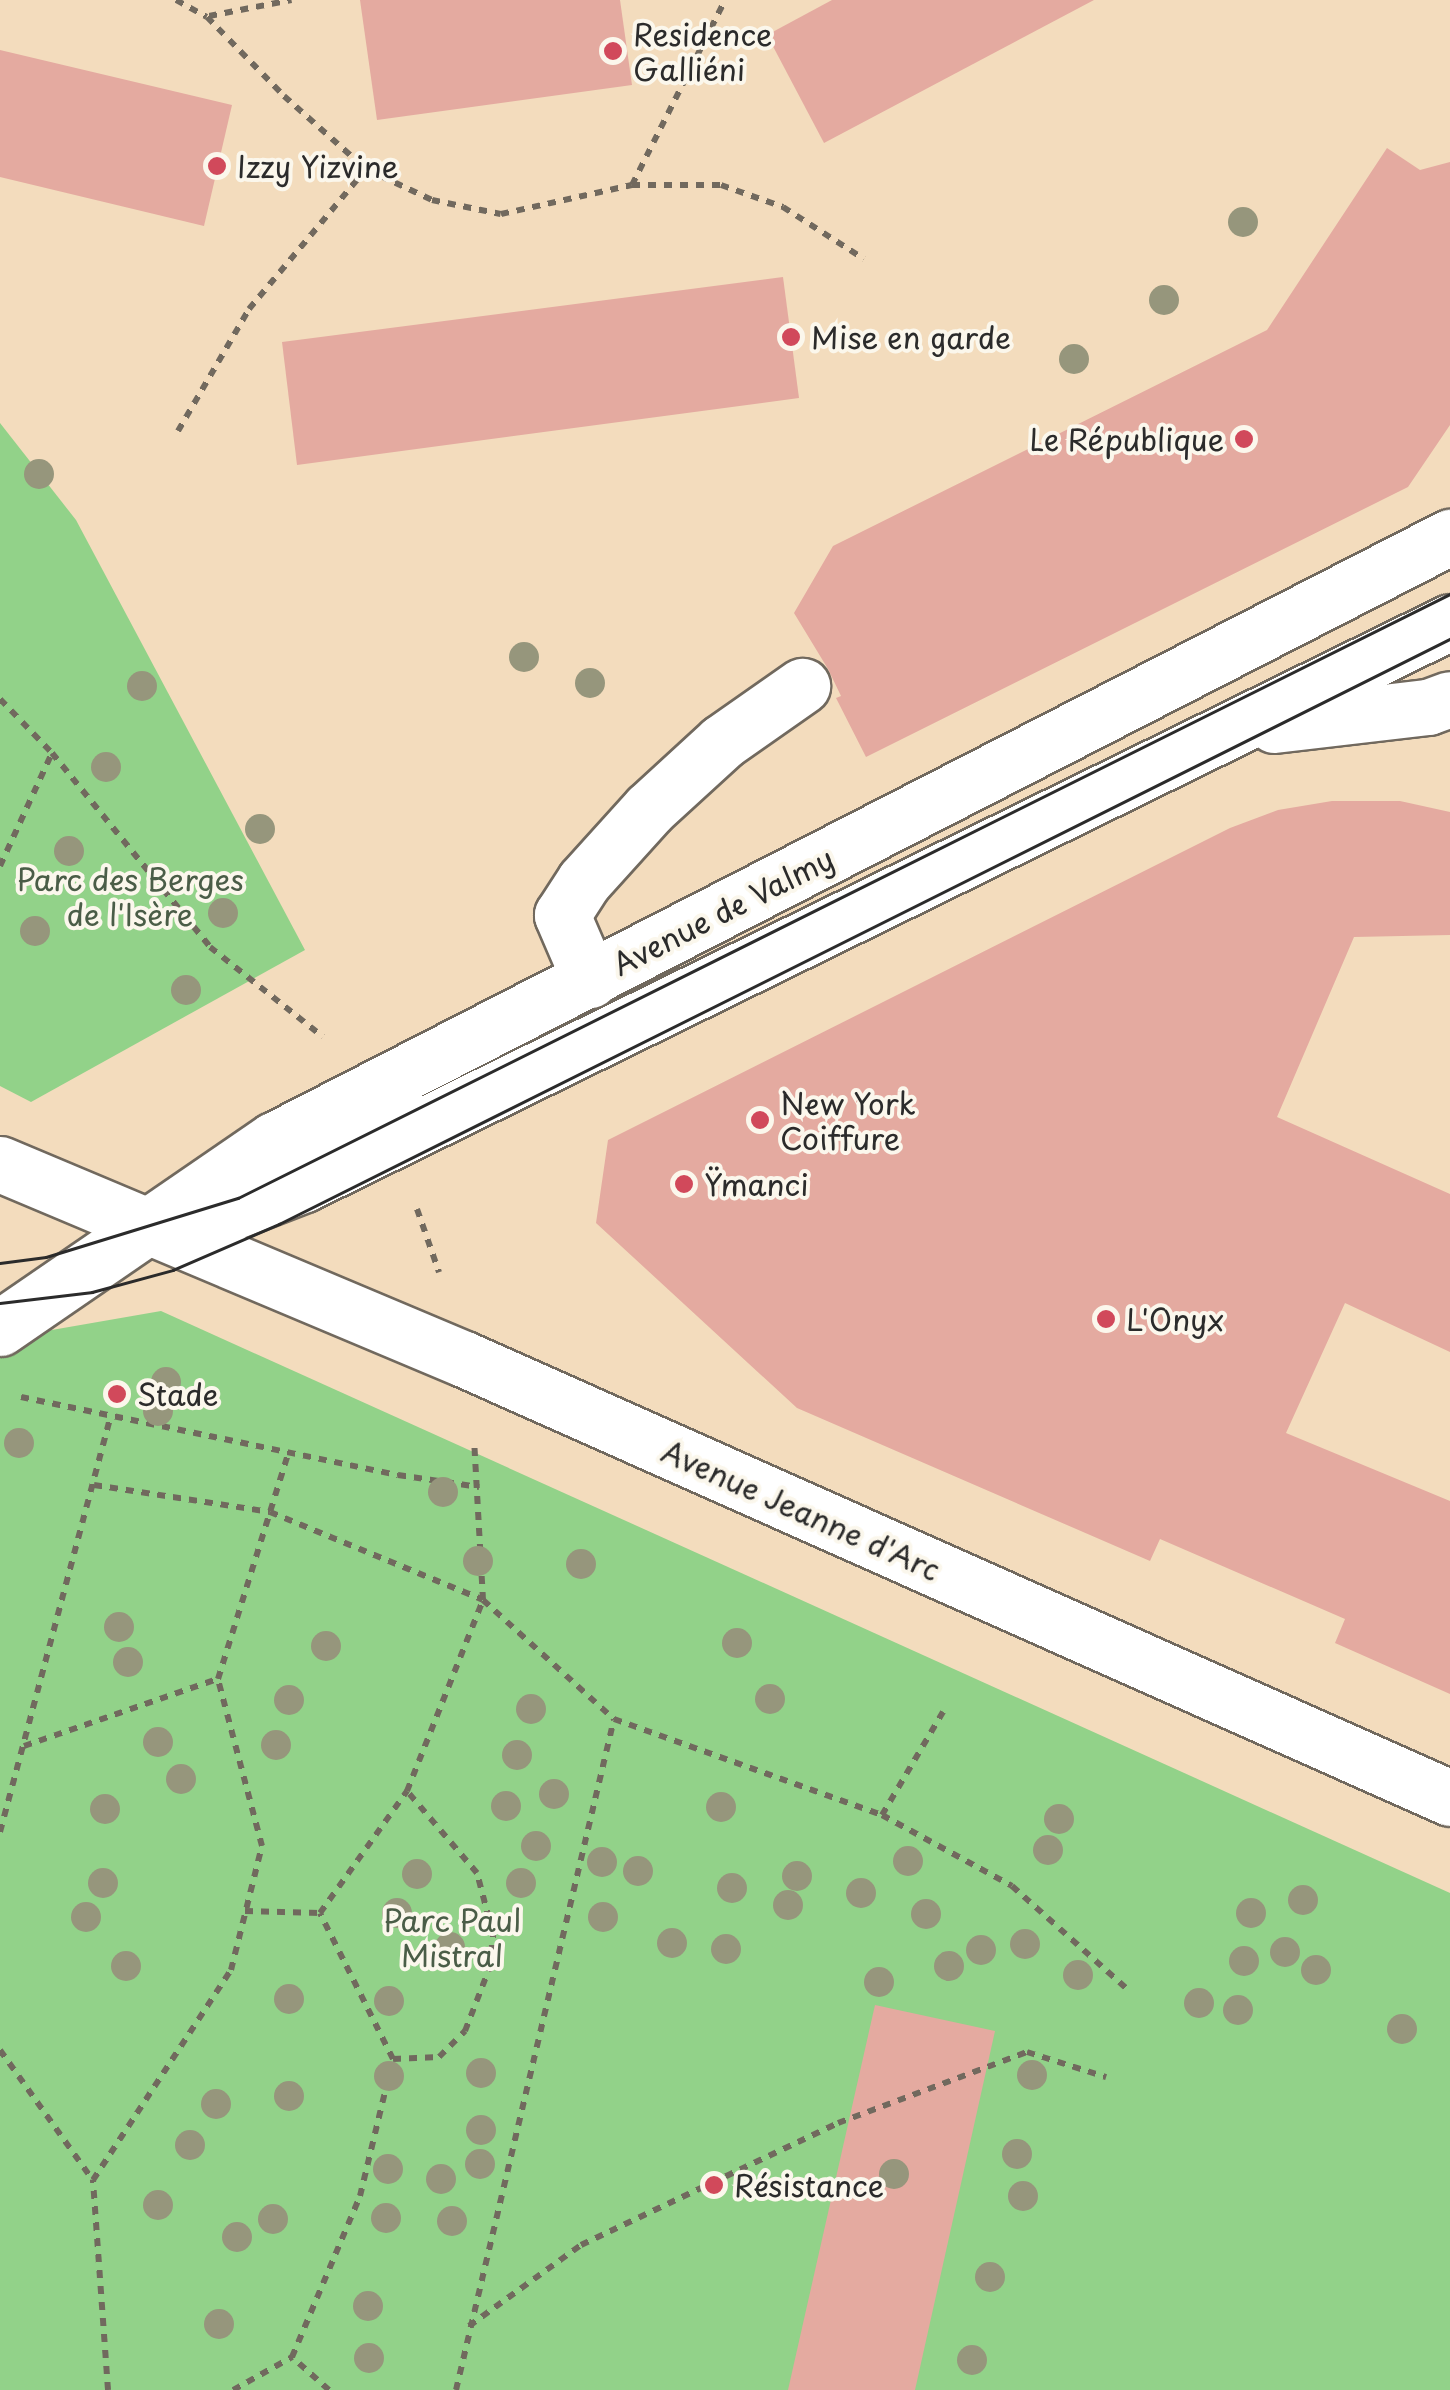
<!DOCTYPE html>
<meta charset="utf-8">
<style>
body{margin:0}
#map{position:relative;width:1450px;height:2390px;overflow:hidden;background:#f3dcbd;font-family:"Playpen Sans",sans-serif}
div>[style]{position:absolute}
.green>*{inset:0;background:#92d289}
.building>*{inset:0;background:#e4aaa0}
.path>*{height:6px;margin-top:-3px;transform-origin:0;background:repeating-linear-gradient(90deg,#71695e 0 8px,transparent 0 16px)}
.roads{filter:drop-shadow(2px 0 #71695e) drop-shadow(-2px 0 #71695e) drop-shadow(0 2px #71695e) drop-shadow(0 -2px #71695e)}
.minor>*{height:55px;margin:-27.5px;padding:0 27.5px;transform-origin:27.5px;border-radius:27.5px;background:#fff}
.tram>*{height:2.5px;margin:-1.25px;padding:0 1.25px;transform-origin:1.25px;border-radius:1.25px;background:#2b2b2b}
.trees>*{width:30px;height:30px;margin:-15px;border-radius:50%;background:#96967c}
.dots>*{width:28px;height:28px;translate:-50% -50%;box-sizing:border-box;border:5px solid #fbf7ec;border-radius:50%}
span{translate:-50% -50%;white-space:nowrap;text-align:center;line-height:1.15;-webkit-text-stroke:8px #fbf7ec;paint-order:stroke}
.poi-label{font-size:30px;color:#2b2b2b}
.left{translate:0 -50%;text-align:left}
.right{translate:-100% -50%;text-align:right}
.park-label{font-size:30px;color:#4a5d47}
.street-label{font-size:30px;color:#2b2b2b}
</style>
<div id="map">
<div class="green">
<div style="clip-path:polygon(0 423px,76px 520px,305px 950px,31px 1102px,0 1086px)"></div>
<div style="clip-path:polygon(161px 1311px,1450px 1893px,1450px 2390px,0 2390px,0 1339px)"></div>
</div>
<div class="building">
<div style="clip-path:polygon(360px 0,620px 0,632px 85px,377px 120px)"></div>
<div style="clip-path:polygon(832px 0,1094px 0,824px 143px,767px 35px)"></div>
<div style="clip-path:polygon(0 50px,232px 105px,204px 226px,0 177px)"></div>
<div style="clip-path:polygon(1387px 148px,1420px 170px,1450px 162px,1450px 425px,1408px 487px,866px 757px,836px 698px,841px 696px,828px 669px,794px 613px,833px 546px,1267px 330px)"></div>
<div style="clip-path:polygon(783px 277px,799px 398px,297px 465px,282px 342px)"></div>
<div style="clip-path:polygon(1332px 801px,1400px 801px,1450px 812px,1450px 935px,1354px 937px,1277px 1117px,1450px 1194px,1450px 1352px,1345px 1303px,1286px 1433px,1450px 1501px,1450px 1694px,1335px 1643px,1345px 1619px,1160px 1539px,1150px 1561px,797px 1408px,596px 1223px,608px 1140px,1230px 828px,1278px 810px)"></div>
<div style="clip-path:polygon(875px 2005px,995px 2031px,915px 2390px,788px 2390px)"></div>
</div>
<div class="path">
<div style="left:176px;top:0;width:35px;rotate:29deg"></div>
<div style="left:207px;top:17px;width:110px;rotate:45.7deg"></div>
<div style="left:284px;top:96px;width:110px;rotate:41.7deg"></div>
<div style="left:366px;top:169px;width:73px;rotate:25.2deg"></div>
<div style="left:432px;top:200px;width:70px;rotate:11.5deg"></div>
<div style="left:501px;top:214px;width:134px;rotate:-12.5deg"></div>
<div style="left:632px;top:185px;width:207px;rotate:-63.3deg"></div>
<div style="left:209px;top:16px;width:84px;rotate:-11deg"></div>
<div style="left:632px;top:185px;width:89px"></div>
<div style="left:721px;top:185px;width:66px;rotate:19.5deg"></div>
<div style="left:783px;top:207px;width:96px;rotate:32.7deg"></div>
<div style="left:178px;top:431px;width:141px;rotate:-59.8deg"></div>
<div style="left:249px;top:309px;width:182px;rotate:-50.1deg"></div>
<div style="left:0;top:699px;width:75px;rotate:46.1deg"></div>
<div style="left:52px;top:753px;width:250px;rotate:50.8deg"></div>
<div style="left:210px;top:947px;width:144px;rotate:38.5deg"></div>
<div style="left:0;top:866px;width:124px;rotate:-65.3deg"></div>
<div style="left:417px;top:1209px;width:67px;rotate:70.8deg"></div>
<div style="left:21px;top:1397px;width:385px;rotate:11.7deg"></div>
<div style="left:398px;top:1475px;width:82px;rotate:8.4deg"></div>
<div style="left:94px;top:1485px;width:178px;rotate:8.7deg"></div>
<div style="left:270px;top:1512px;width:230px;rotate:22.4deg"></div>
<div style="left:483px;top:1600px;width:177px;rotate:42.3deg"></div>
<div style="left:614px;top:1719px;width:285px;rotate:19.7deg"></div>
<div style="left:882px;top:1815px;width:148px;rotate:28.6deg"></div>
<div style="left:1012px;top:1886px;width:154px;rotate:41.8deg"></div>
<div style="left:24px;top:1746px;width:205px;rotate:-19.1deg"></div>
<div style="left:882px;top:1815px;width:120px;rotate:-59.4deg"></div>
<div style="left:0;top:1832px;width:428px;rotate:-75.1deg"></div>
<div style="left:245px;top:1911px;width:75px;rotate:1.5deg"></div>
<div style="left:0;top:2050px;width:158px;rotate:54.5deg"></div>
<div style="left:393px;top:2059px;width:46px;rotate:-2.5deg"></div>
<div style="left:439px;top:2057px;width:37px;rotate:-45deg"></div>
<div style="left:465px;top:2031px;width:66px;rotate:-68.8deg"></div>
<div style="left:489px;top:1969px;width:35px;rotate:-83deg"></div>
<div style="left:493px;top:1934px;width:63px;rotate:-104.7deg"></div>
<div style="left:477px;top:1873px;width:108px;rotate:-130.5deg"></div>
<div style="left:469px;top:2326px;width:138px;rotate:-35.9deg"></div>
<div style="left:581px;top:2245px;width:284px;rotate:-25.4deg"></div>
<div style="left:838px;top:2123px;width:202px;rotate:-20.6deg"></div>
<div style="left:1027px;top:2052px;width:83px;rotate:17.6deg"></div>
<div style="left:108px;top:2390px;width:211px;rotate:-94.1deg"></div>
<div style="left:93px;top:2180px;width:251px;rotate:-56.7deg"></div>
<div style="left:231px;top:1970px;width:128px;rotate:-76deg"></div>
<div style="left:262px;top:1846px;width:173px;rotate:-104.8deg"></div>
<div style="left:218px;top:1679px;width:236px;rotate:-72.7deg"></div>
<div style="left:233px;top:2390px;width:68px;rotate:-29.2deg"></div>
<div style="left:329px;top:2390px;width:50px;rotate:-138.3deg"></div>
<div style="left:292px;top:2357px;width:175px;rotate:-67.1deg"></div>
<div style="left:360px;top:2196px;width:141px;rotate:-76.5deg"></div>
<div style="left:393px;top:2059px;width:163px;rotate:-116.6deg"></div>
<div style="left:320px;top:1913px;width:150px;rotate:-54.5deg"></div>
<div style="left:407px;top:1791px;width:206px;rotate:-68.3deg"></div>
<div style="left:483px;top:1600px;width:159px;rotate:-93.2deg"></div>
<div style="left:456px;top:2390px;width:689px;rotate:-76.75deg"></div>
</div>
<div class="roads">
<div class="minor">
<div style="left:1274px;top:725px;width:155px;rotate:-6.7deg"></div>
<div style="left:1428px;top:707px;width:23px;rotate:-20deg"></div>
<div style="left:590px;top:980px;width:71px;rotate:-113.3deg"></div>
<div style="left:562px;top:915px;width:40px;rotate:-57.1deg"></div>
<div style="left:584px;top:881px;width:97px;rotate:-47.9deg"></div>
<div style="left:649px;top:809px;width:99px;rotate:-42.5deg"></div>
<div style="left:722px;top:742px;width:98px;rotate:-35deg"></div>
<div style="left:0;top:1164px;width:503px;rotate:22.8deg"></div>
<div style="left:464px;top:1359px;width:1079px;rotate:24deg"></div>
<div style="left:172px;top:1223px;width:50px;rotate:-8deg"></div>
<div style="left:222px;top:1216px;width:88px;rotate:-21.3deg"></div>
<div style="left:304px;top:1184px;width:1276px;rotate:-26.12deg"></div>
<div style="left:0;top:1328px;width:332px;rotate:-34.5deg"></div>
<div style="left:274px;top:1140px;width:1322px;rotate:-27.15deg"></div>
</div>
</div>
<div class="tram">
<div style="left:0;top:1263px;width:46px;rotate:-7.4deg"></div>
<div style="left:46px;top:1257px;width:201px;rotate:-17.1deg"></div>
<div style="left:238px;top:1198px;width:1354px;rotate:-26.49deg"></div>
<div style="left:0;top:1303px;width:93px;rotate:-6.8deg"></div>
<div style="left:92px;top:1292px;width:84px;rotate:-15.2deg"></div>
<div style="left:173px;top:1270px;width:116px;rotate:-23.5deg"></div>
<div style="left:279px;top:1224px;width:1309px;rotate:-26.55deg"></div>
</div>
<div class="trees">
<div style="left:1243px;top:222px"></div>
<div style="left:1164px;top:300px"></div>
<div style="left:1074px;top:359px"></div>
<div style="left:39px;top:474px"></div>
<div style="left:524px;top:657px"></div>
<div style="left:590px;top:683px"></div>
<div style="left:142px;top:686px"></div>
<div style="left:106px;top:767px"></div>
<div style="left:260px;top:829px"></div>
<div style="left:69px;top:851px"></div>
<div style="left:223px;top:913px"></div>
<div style="left:35px;top:931px"></div>
<div style="left:186px;top:990px"></div>
<div style="left:166px;top:1382px"></div>
<div style="left:158px;top:1411px"></div>
<div style="left:19px;top:1443px"></div>
<div style="left:443px;top:1492px"></div>
<div style="left:478px;top:1561px"></div>
<div style="left:581px;top:1564px"></div>
<div style="left:119px;top:1627px"></div>
<div style="left:737px;top:1643px"></div>
<div style="left:326px;top:1646px"></div>
<div style="left:128px;top:1662px"></div>
<div style="left:770px;top:1699px"></div>
<div style="left:289px;top:1700px"></div>
<div style="left:531px;top:1709px"></div>
<div style="left:158px;top:1742px"></div>
<div style="left:276px;top:1745px"></div>
<div style="left:517px;top:1755px"></div>
<div style="left:181px;top:1779px"></div>
<div style="left:554px;top:1794px"></div>
<div style="left:506px;top:1806px"></div>
<div style="left:721px;top:1807px"></div>
<div style="left:105px;top:1809px"></div>
<div style="left:1059px;top:1819px"></div>
<div style="left:536px;top:1846px"></div>
<div style="left:1048px;top:1850px"></div>
<div style="left:908px;top:1861px"></div>
<div style="left:602px;top:1862px"></div>
<div style="left:638px;top:1871px"></div>
<div style="left:417px;top:1874px"></div>
<div style="left:797px;top:1876px"></div>
<div style="left:103px;top:1883px"></div>
<div style="left:521px;top:1883px"></div>
<div style="left:732px;top:1888px"></div>
<div style="left:861px;top:1893px"></div>
<div style="left:1303px;top:1900px"></div>
<div style="left:788px;top:1905px"></div>
<div style="left:397px;top:1913px"></div>
<div style="left:1251px;top:1913px"></div>
<div style="left:926px;top:1914px"></div>
<div style="left:86px;top:1917px"></div>
<div style="left:603px;top:1917px"></div>
<div style="left:672px;top:1943px"></div>
<div style="left:1025px;top:1944px"></div>
<div style="left:450px;top:1947px"></div>
<div style="left:726px;top:1949px"></div>
<div style="left:981px;top:1950px"></div>
<div style="left:1285px;top:1952px"></div>
<div style="left:1244px;top:1961px"></div>
<div style="left:126px;top:1966px"></div>
<div style="left:949px;top:1966px"></div>
<div style="left:1316px;top:1970px"></div>
<div style="left:1078px;top:1975px"></div>
<div style="left:879px;top:1982px"></div>
<div style="left:289px;top:1999px"></div>
<div style="left:389px;top:2001px"></div>
<div style="left:1199px;top:2003px"></div>
<div style="left:1238px;top:2010px"></div>
<div style="left:1402px;top:2029px"></div>
<div style="left:481px;top:2073px"></div>
<div style="left:1032px;top:2075px"></div>
<div style="left:389px;top:2076px"></div>
<div style="left:289px;top:2096px"></div>
<div style="left:216px;top:2104px"></div>
<div style="left:481px;top:2130px"></div>
<div style="left:190px;top:2145px"></div>
<div style="left:1017px;top:2154px"></div>
<div style="left:480px;top:2164px"></div>
<div style="left:388px;top:2169px"></div>
<div style="left:894px;top:2174px"></div>
<div style="left:441px;top:2179px"></div>
<div style="left:1023px;top:2196px"></div>
<div style="left:158px;top:2205px"></div>
<div style="left:386px;top:2218px"></div>
<div style="left:273px;top:2219px"></div>
<div style="left:452px;top:2221px"></div>
<div style="left:237px;top:2237px"></div>
<div style="left:990px;top:2277px"></div>
<div style="left:368px;top:2306px"></div>
<div style="left:219px;top:2324px"></div>
<div style="left:369px;top:2358px"></div>
<div style="left:972px;top:2360px"></div>
</div>
<div class="dots">
<div style="left:613px;top:51px;background:#d1495b"></div>
<div style="left:217px;top:166px;background:#d1495b"></div>
<div style="left:791px;top:337px;background:#d1495b"></div>
<div style="left:1244px;top:439px;background:#d1495b"></div>
<div style="left:760px;top:1120px;background:#d1495b"></div>
<div style="left:684px;top:1184px;background:#d1495b"></div>
<div style="left:1106px;top:1319px;background:#d1495b"></div>
<div style="left:117px;top:1394px;background:#d1495b"></div>
<div style="left:714px;top:2185px;background:#d1495b"></div>
</div>
<div class="poi-label">
<span class="left" style="left:633px;top:51px">Residence<br>Galliéni</span>
<span class="left" style="left:237px;top:166px">Izzy Yizvine</span>
<span class="left" style="left:811px;top:337px">Mise en garde</span>
<span class="right" style="left:1224px;top:439px">Le République</span>
<span class="left" style="left:780px;top:1120px">New York<br>Coiffure</span>
<span class="left" style="left:704px;top:1184px">Ÿmanci</span>
<span class="left" style="left:1126px;top:1319px">L'Onyx</span>
<span class="left" style="left:137px;top:1394px">Stade</span>
<span class="left" style="left:734px;top:2185px">Résistance</span>
</div>
<div class="park-label">
<span style="left:130px;top:896px">Parc des Berges<br>de l'Isère</span>
<span style="left:452px;top:1937px">Parc Paul<br>Mistral</span>
</div>
<div class="street-label">
<span style="left:723px;top:911px;rotate:-27deg">Avenue de Valmy</span>
<span style="left:801px;top:1510px;rotate:24deg">Avenue Jeanne d'Arc</span>
</div>
</div>
